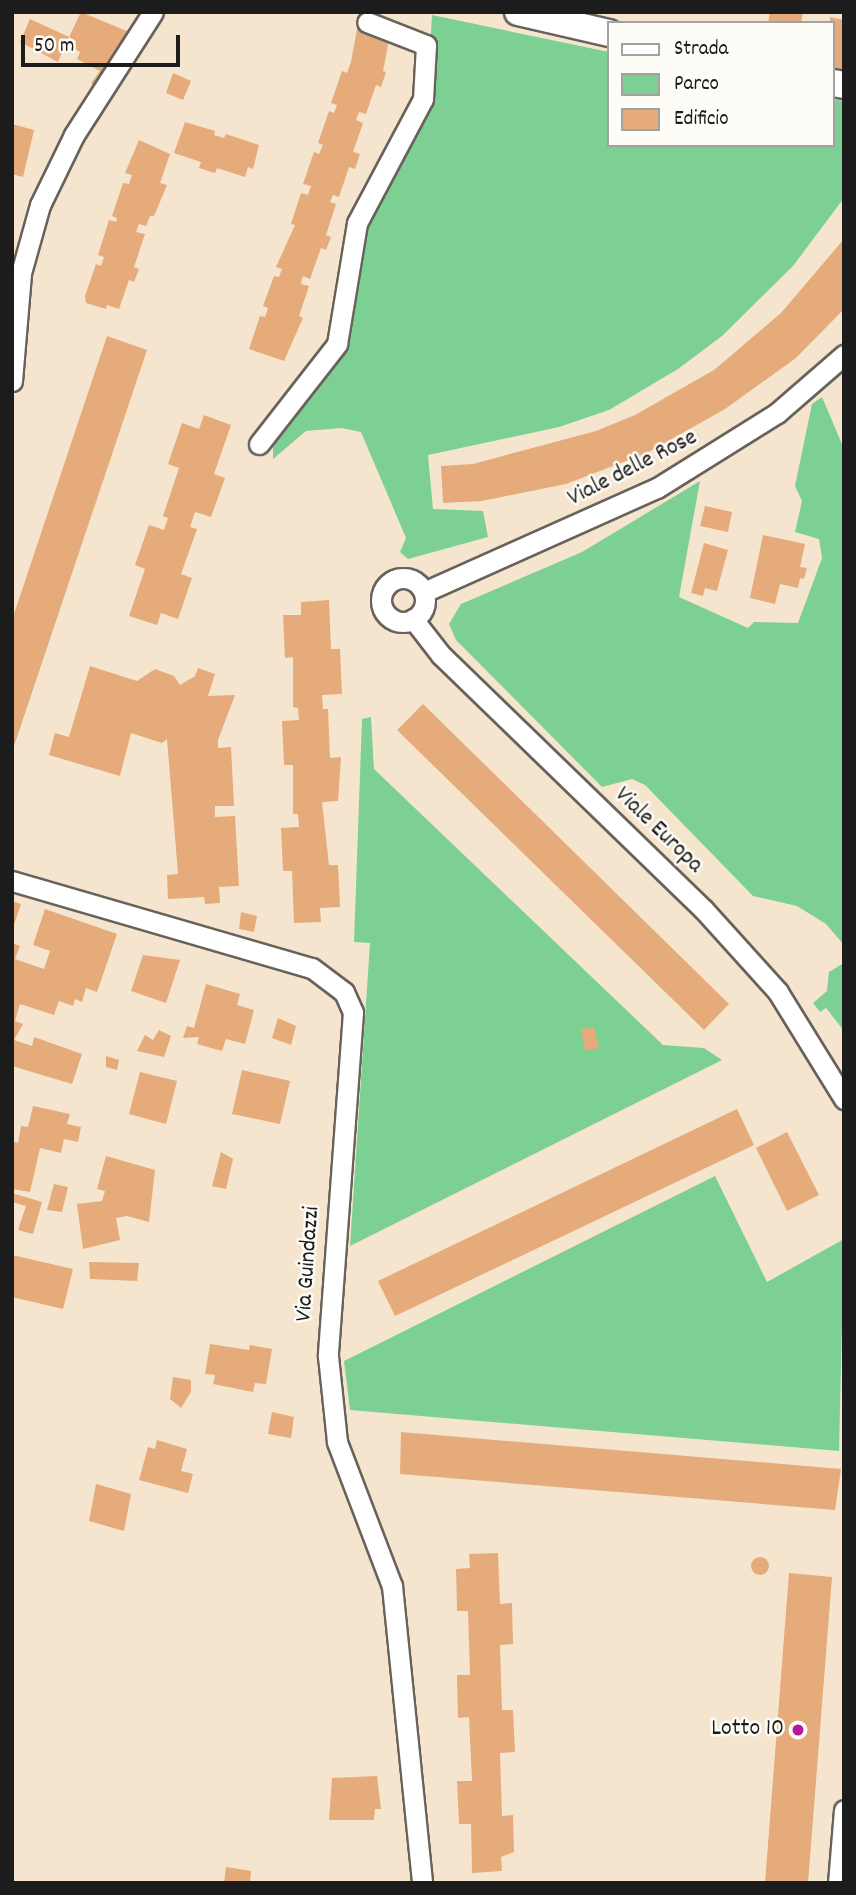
<!DOCTYPE html>
<style>
body{margin:0}
#map{position:relative;width:856px;height:1895px;overflow:hidden;background:#f6e5ce;font-family:Dekko,sans-serif}
div>[style]{position:absolute}
.green>*{inset:0;background:#7dd093}
.building>*{inset:0;background:#e5ab7a}
.round{border-radius:50%}
.roads{filter:drop-shadow(2px 0 #68625a) drop-shadow(-2px 0 #68625a) drop-shadow(0 2px #68625a) drop-shadow(0 -2px #68625a)}
.street>*{height:19px;margin:-9.5px;padding:0 9.5px;transform-origin:9.5px;border-radius:9.5px;background:#fff}
.street>.ring{margin:-9.5px;padding:0;box-sizing:content-box;background:none;border:19px solid #fff;border-radius:50%}
.secondary>*{height:26px;margin:-13px;padding:0 13px;transform-origin:13px;border-radius:13px;background:#fff}
.dots>*{width:19px;height:19px;translate:-50% -50%;box-sizing:border-box;border:4px solid #fdfcf7;border-radius:50%}
span{translate:-50% -50%;white-space:nowrap;text-align:center;line-height:1.15;-webkit-text-stroke:5px #fdfcf7;paint-order:stroke}
.street-label{font-size:24px;color:#1c1c1c}
.poi-label{font-size:24px;color:#1c1c1c}
.right{translate:-100% -50%;text-align:right}
.frame{position:absolute;inset:0;border:14px solid #1c1c1c;pointer-events:none}
.legend{position:absolute;left:607px;top:21px;width:228px;height:126px;box-sizing:border-box;background:#fdfcf7;border:2px solid #a3a29f;margin:0;padding:9px 12px;list-style:none;font-size:21px;color:#1c1c1c}
.legend li{display:flex;align-items:center;gap:14px;height:35px}
.legend b{width:35px;border:2px solid #a3a29f}
.scale{position:absolute;left:21px;top:35px;width:159px;height:32px;box-sizing:border-box;border:4px solid #1c1c1c;border-top:0;padding-left:9px;font-size:21px;line-height:24px;white-space:nowrap;color:#1c1c1c;-webkit-text-stroke:5px #fdfcf7;paint-order:stroke}
</style>
<div id="map">
<div class="green">
<div style="clip-path:polygon(432px 15px,609px 52px,609px 145px,833px 145px,833px 99px,844px 101px,844px 198px,793px 266px,722px 336px,678px 369px,609px 410px,559px 427px,428px 455px,433px 509px,483px 511px,488px 537px,408px 559px,400px 552px,406px 538px,361px 432px,342px 428px,306px 431px,273px 459px,273px 443px,333px 365px,366px 214px,427px 106px)"></div>
<div style="clip-path:polygon(822px 397px,844px 449px,844px 945px,826px 924px,797px 906px,753px 896px,645px 785px,632px 779px,602px 787px,456px 640px,449px 624px,461px 604px,582px 552px,700px 481px,679px 597px,748px 628px,754px 622px,798px 623px,822px 558px,819px 539px,795px 532px,802px 501px,795px 486px,812px 404px)"></div>
<div style="clip-path:polygon(371px 717px,374px 769px,663px 1045px,704px 1048px,722px 1060px,350px 1246px,370px 943px,354px 942px,362px 719px)"></div>
<div style="clip-path:polygon(844px 963px,844px 1031px,826px 1008px,820px 1012px,813px 1003px,827px 991px,829px 972px)"></div>
<div style="clip-path:polygon(715px 1176px,767px 1282px,844px 1239px,839px 1451px,350px 1410px,344px 1361px)"></div>
</div>
<div class="building">
<div style="clip-path:polygon(81px 12px,129px 32px,96px 87px,91px 83px,100px 71px,77px 59px,80px 52px,73px 48px,76px 41px,69px 37px)"></div>
<div style="clip-path:polygon(770px 12px,803px 12px,801px 23px,768px 23px)"></div>
<div style="clip-path:polygon(830px 17px,844px 20px,844px 74px,833px 71px)"></div>
<div style="clip-path:polygon(30px 19px,69px 37px,58px 62px,20px 42px)"></div>
<div style="clip-path:polygon(357px 29px,389px 40px,383px 71px,386px 72px,381px 87px,376px 85px,366px 114px,359px 112px,356px 120px,363px 123px,353px 152px,360px 154px,355px 169px,349px 167px,339px 197px,333px 195px,330px 202px,336px 204px,326px 235px,331px 237px,326px 250px,321px 248px,310px 279px,303px 276px,301px 284px,309px 286px,299px 316px,303px 318px,284px 361px,249px 349px,260px 316px,265px 317px,268px 308px,263px 306px,274px 276px,279px 277px,282px 269px,276px 267px,295px 225px,291px 224px,301px 193px,308px 195px,311px 186px,303px 184px,314px 152px,319px 154px,323px 145px,318px 143px,329px 111px,334px 113px,337px 105px,331px 103px,342px 71px,347px 73px,351px 62px)"></div>
<div style="clip-path:polygon(173px 73px,191px 81px,183px 100px,166px 93px)"></div>
<div style="clip-path:polygon(185px 122px,215px 131px,214px 135px,224px 138px,226px 134px,259px 145px,253px 169px,248px 167px,245px 177px,217px 168px,215px 173px,199px 168px,201px 162px,174px 153px)"></div>
<div style="clip-path:polygon(12px 124px,34px 130px,23px 177px,12px 174px)"></div>
<div style="clip-path:polygon(139px 140px,170px 154px,160px 183px,167px 185px,154px 216px,150px 216px,146px 226px,139px 224px,136px 232px,145px 234px,134px 267px,139px 269px,134px 282px,129px 280px,119px 309px,107px 305px,106px 309px,86px 303px,85px 296px,96px 264px,101px 266px,104px 257px,98px 255px,109px 220px,116px 222px,117px 218px,112px 216px,123px 183px,129px 184px,132px 175px,125px 173px)"></div>
<div style="clip-path:polygon(844px 239px,844px 309px,796px 358px,725px 409px,647px 453px,566px 484px,482px 501px,443px 503px,441px 466px,473px 464px,596px 431px,635px 415px,714px 370px,781px 313px)"></div>
<div style="clip-path:polygon(107px 336px,147px 350px,12px 752px,12px 620px)"></div>
<div style="clip-path:polygon(204px 415px,231px 425px,214px 474px,225px 478px,211px 517px,195px 512px,190px 527px,197px 529px,181px 574px,192px 578px,178px 619px,161px 613px,157px 625px,129px 616px,145px 569px,135px 565px,149px 525px,164px 530px,168px 518px,163px 516px,179px 468px,168px 464px,182px 423px,199px 429px)"></div>
<div style="clip-path:polygon(705px 506px,732px 512px,728px 532px,700px 526px)"></div>
<div style="clip-path:polygon(763px 535px,805px 544px,800px 567px,807px 568px,804px 579px,800px 578px,798px 588px,780px 584px,775px 604px,750px 598px)"></div>
<div style="clip-path:polygon(704px 543px,728px 550px,717px 591px,705px 588px,703px 596px,691px 593px)"></div>
<div style="clip-path:polygon(329px 600px,331px 649px,340px 649px,342px 694px,322px 695px,323px 709px,328px 709px,330px 758px,341px 757px,338px 801px,322px 802px,329px 865px,338px 865px,340px 907px,320px 908px,321px 922px,294px 923px,292px 871px,283px 871px,281px 828px,299px 827px,298px 814px,293px 814px,293px 765px,284px 765px,282px 721px,299px 720px,298px 708px,293px 707px,293px 657px,285px 658px,283px 615px,301px 615px,301px 602px)"></div>
<div style="clip-path:polygon(90px 666px,137px 681px,155px 669px,174px 676px,180px 685px,195px 676px,198px 668px,215px 674px,208px 696px,235px 695px,218px 740px,218px 748px,231px 747px,234px 806px,215px 806px,215px 817px,235px 816px,239px 886px,219px 887px,220px 903px,205px 904px,204px 897px,168px 899px,167px 875px,178px 874px,167px 739px,162px 743px,131px 733px,120px 776px,49px 755px,55px 733px,69px 737px)"></div>
<div style="clip-path:polygon(423px 704px,729px 1004px,704px 1030px,397px 730px)"></div>
<div style="clip-path:polygon(12px 901px,21px 904px,13px 928px,12px 928px)"></div>
<div style="clip-path:polygon(45px 909px,117px 934px,97px 992px,86px 988px,82px 1002px,75px 999px,73px 1006px,59px 1001px,54px 1015px,20px 1004px,15px 1021px,23px 1024px,14px 1040px,32px 1046px,34px 1037px,82px 1054px,72px 1084px,12px 1066px,12px 943px,20px 946px,15px 959px,44px 969px,50px 951px,33px 945px)"></div>
<div style="clip-path:polygon(241px 912px,257px 916px,254px 932px,239px 929px)"></div>
<div style="clip-path:polygon(143px 955px,180px 960px,166px 1003px,131px 991px)"></div>
<div style="clip-path:polygon(206px 984px,240px 994px,237px 1005px,254px 1010px,245px 1044px,226px 1039px,222px 1051px,197px 1044px,199px 1037px,183px 1038px,187px 1026px,194px 1028px)"></div>
<div style="clip-path:polygon(278px 1018px,296px 1026px,291px 1045px,272px 1038px)"></div>
<div style="clip-path:polygon(594px 1027px,599px 1048px,585px 1051px,581px 1029px)"></div>
<div style="clip-path:polygon(159px 1030px,171px 1036px,164px 1057px,137px 1051px,145px 1035px,153px 1040px)"></div>
<div style="clip-path:polygon(106px 1056px,119px 1060px,117px 1070px,106px 1067px)"></div>
<div style="clip-path:polygon(242px 1070px,290px 1081px,280px 1124px,232px 1114px)"></div>
<div style="clip-path:polygon(140px 1072px,177px 1081px,166px 1124px,129px 1114px)"></div>
<div style="clip-path:polygon(33px 1106px,70px 1114px,67px 1124px,81px 1127px,78px 1142px,64px 1139px,61px 1153px,40px 1148px,30px 1192px,12px 1189px,12px 1141px,18px 1143px,21px 1126px,28px 1127px)"></div>
<div style="clip-path:polygon(737px 1109px,754px 1145px,395px 1316px,378px 1281px)"></div>
<div style="clip-path:polygon(787px 1132px,819px 1195px,787px 1211px,756px 1148px)"></div>
<div style="clip-path:polygon(221px 1152px,233px 1159px,226px 1189px,212px 1186px)"></div>
<div style="clip-path:polygon(106px 1156px,155px 1170px,149px 1222px,127px 1216px,116px 1218px,120px 1240px,83px 1249px,77px 1204px,102px 1201px,105px 1191px,97px 1189px)"></div>
<div style="clip-path:polygon(54px 1184px,68px 1187px,62px 1212px,47px 1210px)"></div>
<div style="clip-path:polygon(12px 1193px,42px 1202px,33px 1234px,18px 1230px,26px 1206px,12px 1202px)"></div>
<div style="clip-path:polygon(12px 1255px,73px 1269px,63px 1309px,12px 1297px)"></div>
<div style="clip-path:polygon(89px 1262px,139px 1263px,137px 1281px,90px 1279px)"></div>
<div style="clip-path:polygon(210px 1344px,249px 1350px,250px 1345px,272px 1349px,266px 1384px,255px 1383px,253px 1392px,213px 1384px,215px 1375px,205px 1374px)"></div>
<div style="clip-path:polygon(173px 1377px,191px 1380px,191px 1392px,181px 1408px,170px 1399px)"></div>
<div style="clip-path:polygon(272px 1412px,294px 1417px,291px 1438px,268px 1434px)"></div>
<div style="clip-path:polygon(401px 1432px,841px 1469px,835px 1510px,400px 1474px)"></div>
<div style="clip-path:polygon(157px 1440px,187px 1449px,181px 1471px,193px 1474px,188px 1493px,139px 1480px,148px 1447px,155px 1449px)"></div>
<div style="clip-path:polygon(96px 1484px,131px 1494px,124px 1531px,89px 1521px)"></div>
<div style="clip-path:polygon(498px 1553px,500px 1604px,512px 1603px,513px 1644px,500px 1645px,502px 1710px,513px 1710px,515px 1752px,500px 1753px,502px 1816px,513px 1815px,514px 1852px,501px 1857px,502px 1871px,472px 1873px,471px 1824px,459px 1824px,457px 1781px,472px 1781px,469px 1717px,458px 1718px,457px 1675px,470px 1675px,468px 1611px,457px 1611px,456px 1569px,470px 1568px,469px 1554px)"></div>
<div class="round" style="left:751px;top:1557px;width:18px;height:18px"></div>
<div style="clip-path:polygon(789px 1573px,832px 1577px,808px 1883px,765px 1883px)"></div>
<div style="clip-path:polygon(377px 1776px,381px 1809px,375px 1809px,374px 1820px,329px 1820px,332px 1778px)"></div>
<div style="clip-path:polygon(226px 1867px,251px 1871px,250px 1883px,224px 1883px)"></div>
</div>
<div class="roads">
<div class="street">
<div style="left:12px;top:381px;width:108px;rotate:-85.2deg"></div>
<div style="left:21px;top:273px;width:71px;rotate:-74.4deg"></div>
<div style="left:40px;top:205px;width:78px;rotate:-64.1deg"></div>
<div style="left:74px;top:135px;width:146px;rotate:-57.3deg"></div>
<div style="left:259px;top:444px;width:127px;rotate:-52deg"></div>
<div style="left:337px;top:344px;width:123px;rotate:-80.6deg"></div>
<div style="left:357px;top:223px;width:140px;rotate:-62deg"></div>
<div style="left:423px;top:99px;width:54px;rotate:-86.8deg"></div>
<div style="left:426px;top:45px;width:63px;rotate:-158.7deg"></div>
<div class="ring" style="left:381px;top:578px;width:25px;height:25px"></div>
<div style="left:424px;top:592px;width:255px;rotate:-24.1deg"></div>
<div style="left:657px;top:488px;width:142px;rotate:-32deg"></div>
<div style="left:777px;top:413px;width:89px;rotate:-40.9deg"></div>
<div style="left:413px;top:619px;width:46px;rotate:52.1deg"></div>
<div style="left:441px;top:655px;width:366px;rotate:44.1deg"></div>
<div style="left:704px;top:910px;width:110px;rotate:47.9deg"></div>
<div style="left:778px;top:992px;width:126px;rotate:58.3deg"></div>
<div style="left:12px;top:881px;width:312px;rotate:16.2deg"></div>
<div style="left:312px;top:968px;width:40px;rotate:37deg"></div>
<div style="left:344px;top:992px;width:22px;rotate:66deg"></div>
<div style="left:353px;top:1012px;width:345px;rotate:94.2deg"></div>
<div style="left:328px;top:1356px;width:86px;rotate:84deg"></div>
<div style="left:337px;top:1442px;width:154px;rotate:69.1deg"></div>
<div style="left:392px;top:1586px;width:299px;rotate:84.2deg"></div>
<div style="left:838px;top:1883px;width:73px;rotate:-85.3deg"></div>
</div>
<div class="secondary">
<div style="left:518px;top:12px;width:93px;rotate:13deg"></div>
<div style="left:833px;top:83px;width:11px;rotate:10deg"></div>
</div>
</div>
<div class="dots">
<div style="left:798px;top:1730px;background:#b5179e"></div>
</div>
<div class="street-label">
<span style="left:633px;top:469px;rotate:-27deg">Viale delle Rose</span>
<span style="left:658px;top:831px;rotate:44deg">Viale Europa</span>
<span style="left:309px;top:1264px;rotate:-86deg">Via Guindazzi</span>
</div>
<div class="poi-label">
<span class="right" style="left:784px;top:1730px">Lotto 10</span>
</div>
<div class="frame"></div>
<ul class="legend">
<li><b style="height:9px;background:#fff"></b>Strada</li>
<li><b style="height:19px;background:#7dd093"></b>Parco</li>
<li><b style="height:19px;background:#e5ab7a"></b>Edificio</li>
</ul>
<div class="scale">50 m</div>
</div>
